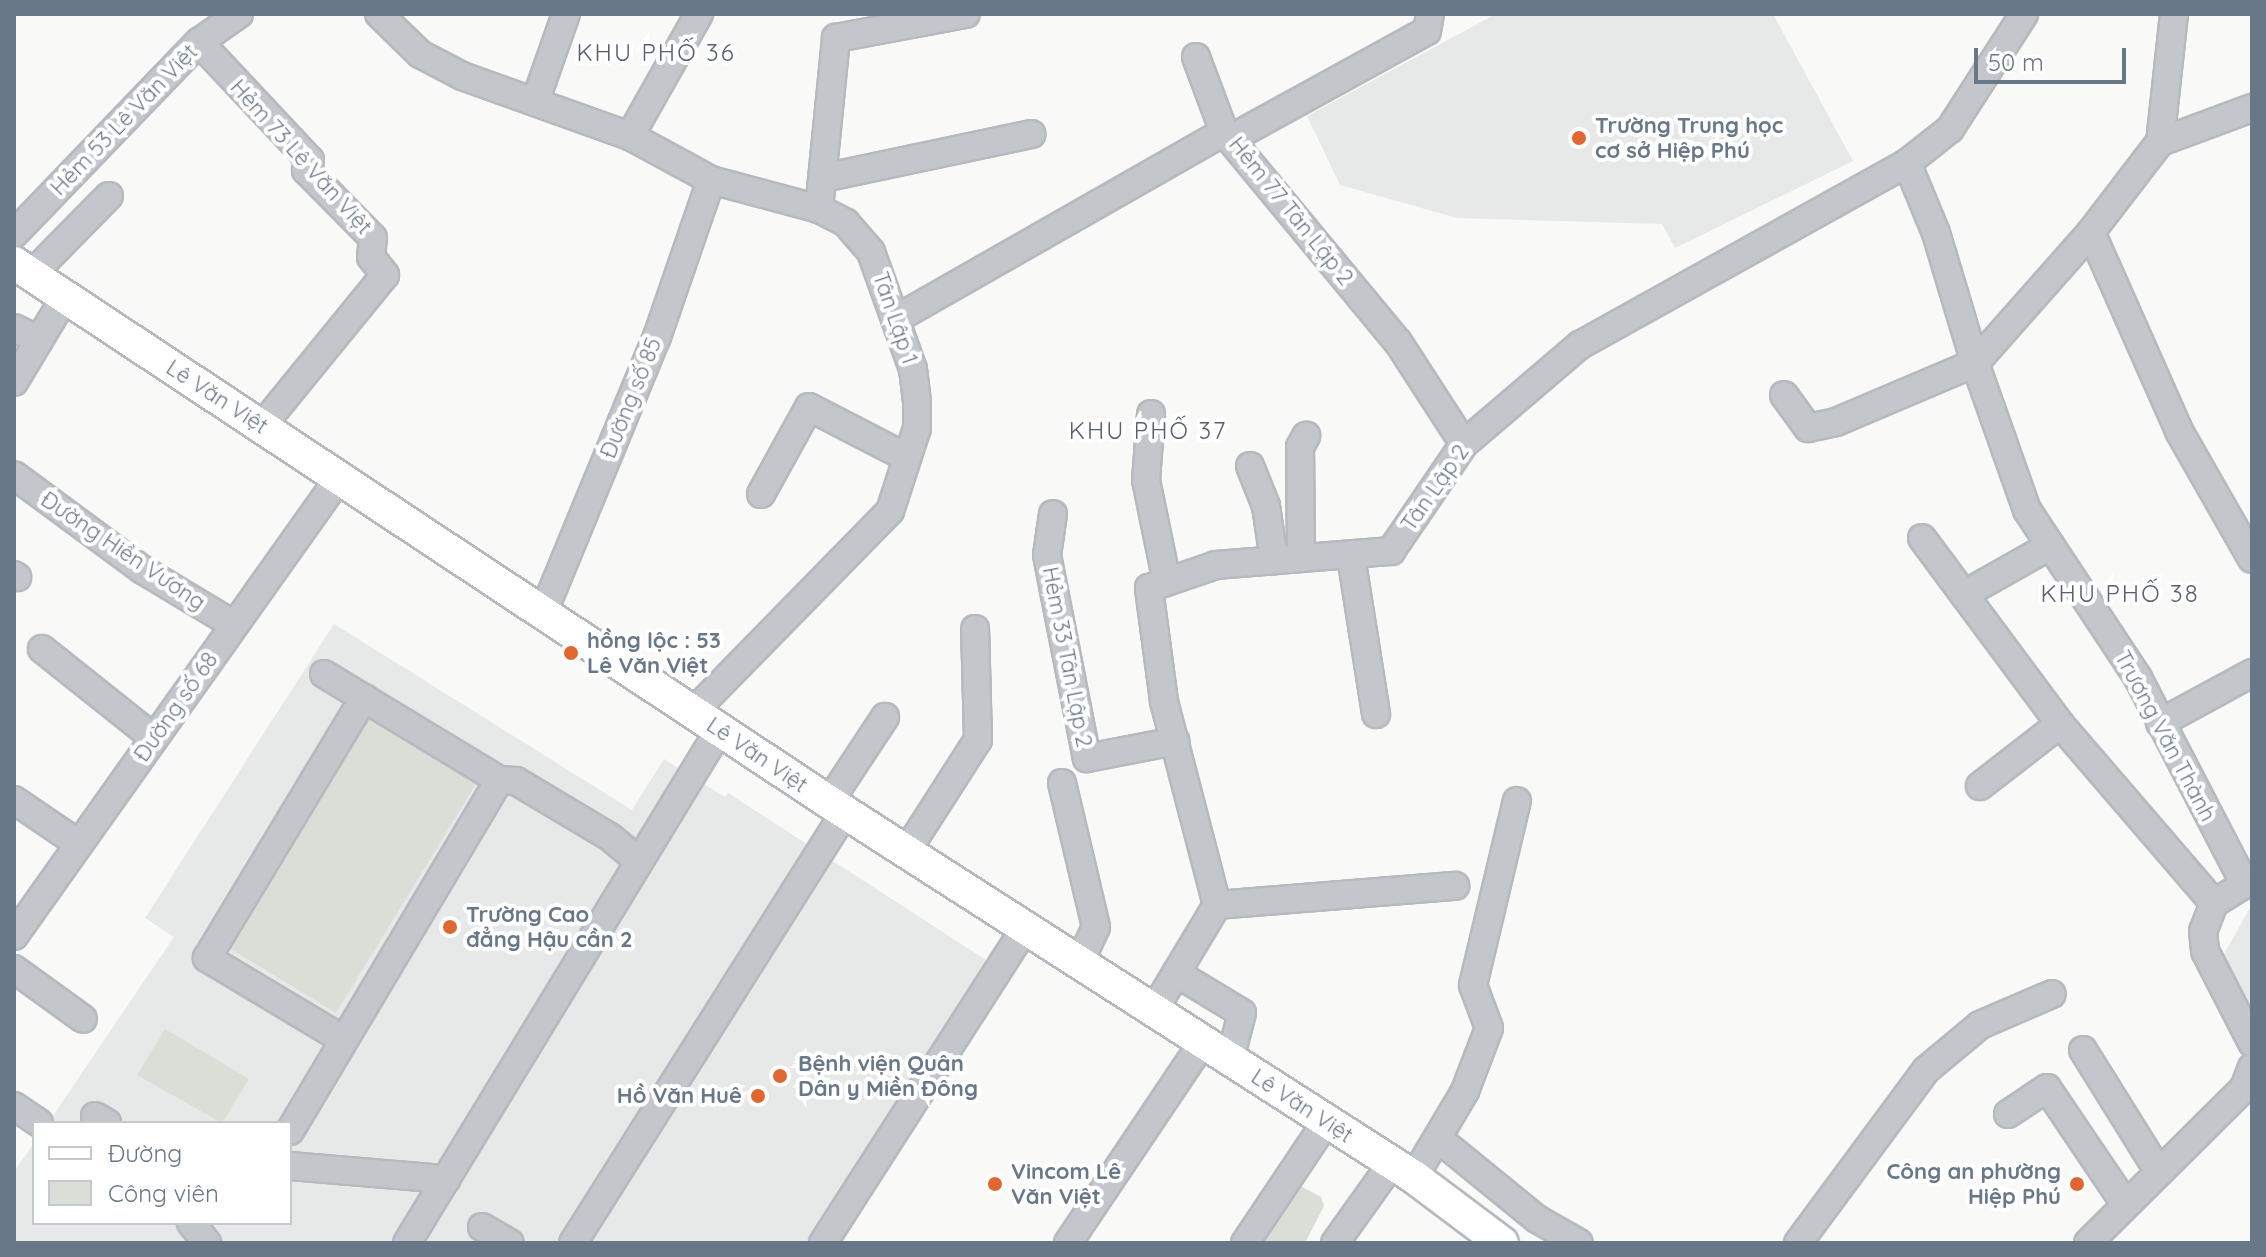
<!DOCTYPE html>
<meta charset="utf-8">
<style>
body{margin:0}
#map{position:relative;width:2266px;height:1257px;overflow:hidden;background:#f9f9f7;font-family:Quicksand,sans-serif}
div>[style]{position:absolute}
.built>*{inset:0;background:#e7e8e8}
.green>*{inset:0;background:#d9ded7}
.roads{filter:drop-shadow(2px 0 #b6babf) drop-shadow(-2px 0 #b6babf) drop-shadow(0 2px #b6babf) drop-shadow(0 -2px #b6babf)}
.minor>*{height:26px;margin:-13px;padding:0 13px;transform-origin:13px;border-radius:13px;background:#c3c6cb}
.major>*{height:32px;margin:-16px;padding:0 16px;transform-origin:16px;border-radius:16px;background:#fff}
.dots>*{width:22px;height:22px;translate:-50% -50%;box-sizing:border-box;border:4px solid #fff;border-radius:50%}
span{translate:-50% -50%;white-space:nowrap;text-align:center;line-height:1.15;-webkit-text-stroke:8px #fff;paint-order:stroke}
.street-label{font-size:22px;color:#697888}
.poi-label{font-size:22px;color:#697888;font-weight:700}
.left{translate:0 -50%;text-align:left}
.right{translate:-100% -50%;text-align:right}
.neighbourhood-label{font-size:24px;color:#57616d;letter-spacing:2px}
.frame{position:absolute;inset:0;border:16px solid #697888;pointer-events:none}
.legend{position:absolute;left:32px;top:1121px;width:260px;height:104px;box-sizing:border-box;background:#fff;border:2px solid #c3c9cf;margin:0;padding:10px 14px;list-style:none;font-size:24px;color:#697888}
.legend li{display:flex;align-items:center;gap:16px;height:40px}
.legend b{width:40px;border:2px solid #c3c9cf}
.scale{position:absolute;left:1974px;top:48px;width:152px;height:36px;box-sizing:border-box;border:4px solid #697888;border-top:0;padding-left:10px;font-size:24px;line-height:28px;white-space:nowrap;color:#697888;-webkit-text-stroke:6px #fff;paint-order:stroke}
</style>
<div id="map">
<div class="built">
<div style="clip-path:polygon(1496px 14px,1773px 14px,1853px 161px,1675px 248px,1662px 224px,1457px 218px,1340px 185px,1307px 116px)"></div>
<div style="clip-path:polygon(334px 624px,632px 810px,664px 759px,725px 797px,728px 793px,986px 960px,807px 1243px,14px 1243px,14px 1172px,34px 1143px,34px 1223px,290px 1223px,290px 1123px,48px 1123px,174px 937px,145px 918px)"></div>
<div style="clip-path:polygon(2252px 904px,2252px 1009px,2223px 956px)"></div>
</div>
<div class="green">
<div style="clip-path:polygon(367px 716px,477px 782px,336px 1013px,226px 946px)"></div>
<div style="clip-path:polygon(165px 1029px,249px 1079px,222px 1123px,137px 1075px)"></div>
<div style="clip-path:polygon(1299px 1185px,1321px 1197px,1324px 1206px,1305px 1243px,1251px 1243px)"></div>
</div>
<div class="roads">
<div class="minor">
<div style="left:379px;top:14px;width:57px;rotate:44.3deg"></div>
<div style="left:420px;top:54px;width:47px;rotate:27.6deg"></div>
<div style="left:462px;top:76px;width:178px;rotate:19.7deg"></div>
<div style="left:630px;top:136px;width:92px;rotate:28.5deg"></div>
<div style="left:711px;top:180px;width:112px;rotate:15deg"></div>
<div style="left:819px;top:209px;width:30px;rotate:27deg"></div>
<div style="left:846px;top:223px;width:38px;rotate:49deg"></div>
<div style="left:871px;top:252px;width:124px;rotate:70.3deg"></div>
<div style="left:913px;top:369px;width:32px;rotate:83deg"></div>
<div style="left:917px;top:401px;width:27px;rotate:90deg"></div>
<div style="left:917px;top:428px;width:87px;rotate:108deg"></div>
<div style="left:890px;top:511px;width:281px;rotate:134.4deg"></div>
<div style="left:2174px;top:14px;width:129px;rotate:96.2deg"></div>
<div style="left:2160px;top:142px;width:113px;rotate:127.5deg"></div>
<div style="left:2091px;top:232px;width:175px;rotate:131.5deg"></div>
<div style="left:1975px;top:363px;width:156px;rotate:70.5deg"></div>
<div style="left:2027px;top:510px;width:201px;rotate:56.5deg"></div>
<div style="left:2138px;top:678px;width:232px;rotate:62.6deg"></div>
<div style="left:2245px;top:884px;width:36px;rotate:148deg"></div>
<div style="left:2214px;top:903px;width:30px;rotate:111deg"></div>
<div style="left:2203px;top:931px;width:20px;rotate:84deg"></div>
<div style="left:2205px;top:951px;width:103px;rotate:62.9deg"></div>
<div style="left:199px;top:42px;width:162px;rotate:46.8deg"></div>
<div style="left:310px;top:160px;width:11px;rotate:112deg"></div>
<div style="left:306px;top:170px;width:95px;rotate:45.4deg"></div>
<div style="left:373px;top:238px;width:19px;rotate:96deg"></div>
<div style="left:371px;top:257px;width:23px;rotate:52deg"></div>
<div style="left:385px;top:275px;width:196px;rotate:129.2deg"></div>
<div style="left:1196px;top:57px;width:80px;rotate:69.5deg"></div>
<div style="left:535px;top:102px;width:93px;rotate:-70.6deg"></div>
<div style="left:630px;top:136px;width:140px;rotate:-60.5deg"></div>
<div style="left:1234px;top:137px;width:220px;rotate:-28.8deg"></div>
<div style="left:1427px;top:31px;width:17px;rotate:-80deg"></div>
<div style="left:2160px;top:142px;width:98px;rotate:-20.3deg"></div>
<div style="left:823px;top:178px;width:213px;rotate:-11.9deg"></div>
<div style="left:819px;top:209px;width:172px;rotate:-84.3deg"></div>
<div style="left:836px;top:38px;width:132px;rotate:-10.5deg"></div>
<div style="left:2091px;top:232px;width:218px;rotate:66.1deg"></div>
<div style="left:2179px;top:431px;width:147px;rotate:60.3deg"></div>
<div style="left:14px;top:234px;width:267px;rotate:-46.1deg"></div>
<div style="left:199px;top:42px;width:49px;rotate:-35deg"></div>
<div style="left:31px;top:275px;width:111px;rotate:-45.4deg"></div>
<div style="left:896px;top:319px;width:378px;rotate:-29.7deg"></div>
<div style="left:1224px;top:132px;width:273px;rotate:50.4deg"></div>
<div style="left:1398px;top:342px;width:121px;rotate:57.1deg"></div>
<div style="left:14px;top:328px;width:28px;rotate:26deg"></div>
<div style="left:14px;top:382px;width:99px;rotate:-59deg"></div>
<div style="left:1784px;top:395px;width:41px;rotate:54deg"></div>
<div style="left:1808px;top:428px;width:29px;rotate:-12deg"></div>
<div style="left:1836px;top:422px;width:151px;rotate:-23deg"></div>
<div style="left:1975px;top:363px;width:136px;rotate:-106.7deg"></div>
<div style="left:1936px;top:233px;width:76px;rotate:-112.5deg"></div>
<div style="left:1151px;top:414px;width:66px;rotate:94.3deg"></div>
<div style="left:1146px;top:480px;width:104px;rotate:78.4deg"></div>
<div style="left:1250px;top:466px;width:43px;rotate:68.2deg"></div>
<div style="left:1266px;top:506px;width:55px;rotate:81.6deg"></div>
<div style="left:14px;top:475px;width:160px;rotate:36.4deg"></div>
<div style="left:143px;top:570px;width:106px;rotate:31.1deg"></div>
<div style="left:761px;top:494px;width:99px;rotate:-61.1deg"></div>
<div style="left:809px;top:407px;width:109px;rotate:27.3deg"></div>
<div style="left:1053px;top:514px;width:41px;rotate:98.3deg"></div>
<div style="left:1047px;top:555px;width:207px;rotate:78.9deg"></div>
<div style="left:1087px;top:758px;width:90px;rotate:-10.9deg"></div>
<div style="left:1922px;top:538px;width:232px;rotate:53.4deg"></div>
<div style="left:2060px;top:724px;width:236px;rotate:49.3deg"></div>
<div style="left:1351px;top:556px;width:160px;rotate:81deg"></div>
<div style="left:1301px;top:558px;width:111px;rotate:-90.5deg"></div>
<div style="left:1300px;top:447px;width:13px;rotate:-61deg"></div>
<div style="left:14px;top:575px;width:4px;rotate:34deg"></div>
<div style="left:1965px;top:594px;width:98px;rotate:-29.5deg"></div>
<div style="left:543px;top:613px;width:299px;rotate:-67.6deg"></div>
<div style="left:657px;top:337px;width:166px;rotate:-71deg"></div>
<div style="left:42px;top:649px;width:143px;rotate:38.5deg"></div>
<div style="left:324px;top:674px;width:205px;rotate:31.2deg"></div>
<div style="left:499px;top:780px;width:17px;rotate:3deg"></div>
<div style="left:516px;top:781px;width:109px;rotate:30.8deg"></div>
<div style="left:610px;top:837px;width:38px;rotate:40deg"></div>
<div style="left:2160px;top:723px;width:105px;rotate:-28.5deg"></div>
<div style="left:1062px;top:783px;width:148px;rotate:76.7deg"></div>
<div style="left:1096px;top:927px;width:40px;rotate:115deg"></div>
<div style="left:1980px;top:786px;width:101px;rotate:-37.8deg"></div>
<div style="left:14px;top:800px;width:78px;rotate:34.1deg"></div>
<div style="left:829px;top:802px;width:102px;rotate:-56.6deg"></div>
<div style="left:906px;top:852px;width:133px;rotate:-57.3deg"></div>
<div style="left:978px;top:740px;width:111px;rotate:-91.5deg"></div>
<div style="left:1217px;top:905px;width:239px;rotate:-4.6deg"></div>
<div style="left:14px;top:936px;width:562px;rotate:-54.64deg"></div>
<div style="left:14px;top:969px;width:85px;rotate:35.9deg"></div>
<div style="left:1176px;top:973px;width:77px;rotate:31.2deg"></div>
<div style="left:1242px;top:1013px;width:48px;rotate:104.6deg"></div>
<div style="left:1154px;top:1010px;width:122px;rotate:-59deg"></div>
<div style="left:1217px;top:905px;width:211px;rotate:-104.6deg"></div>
<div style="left:1164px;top:701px;width:114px;rotate:-97.6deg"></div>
<div style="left:1149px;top:588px;width:71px;rotate:-18.9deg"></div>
<div style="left:1216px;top:565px;width:176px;rotate:-4.6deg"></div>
<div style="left:1391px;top:551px;width:130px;rotate:-55.7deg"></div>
<div style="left:1464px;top:444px;width:153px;rotate:-40.5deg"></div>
<div style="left:1580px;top:345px;width:374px;rotate:-29.1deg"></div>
<div style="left:1907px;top:163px;width:55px;rotate:-38.3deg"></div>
<div style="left:1950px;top:129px;width:137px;rotate:-57.2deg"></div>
<div style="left:344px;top:1040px;width:160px;rotate:-149.1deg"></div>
<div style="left:207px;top:958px;width:304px;rotate:-58.9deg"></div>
<div style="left:2083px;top:1050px;width:144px;rotate:58.1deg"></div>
<div style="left:14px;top:1106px;width:30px;rotate:34deg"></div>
<div style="left:2008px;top:1114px;width:47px;rotate:-33.7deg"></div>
<div style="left:2047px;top:1088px;width:141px;rotate:56deg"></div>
<div style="left:95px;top:1116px;width:14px;rotate:30deg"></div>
<div style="left:290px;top:1131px;width:409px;rotate:-59.2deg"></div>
<div style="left:1440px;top:1140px;width:125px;rotate:39.2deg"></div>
<div style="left:1537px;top:1219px;width:48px;rotate:29.7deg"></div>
<div style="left:290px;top:1166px;width:157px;rotate:4.8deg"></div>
<div style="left:1414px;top:1177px;width:100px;rotate:-59.3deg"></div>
<div style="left:1465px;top:1091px;width:67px;rotate:-69.1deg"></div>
<div style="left:1489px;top:1028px;width:46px;rotate:-110.4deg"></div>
<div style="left:1473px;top:985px;width:189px;rotate:-76.6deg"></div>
<div style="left:191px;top:1223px;width:26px;rotate:51deg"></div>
<div style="left:482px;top:1227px;width:32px;rotate:30deg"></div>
<div style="left:407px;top:1243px;width:602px;rotate:-58.66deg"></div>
<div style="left:573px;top:1243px;width:510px;rotate:-57.74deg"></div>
<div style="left:823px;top:1243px;width:374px;rotate:-57.3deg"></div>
<div style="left:1068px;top:1243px;width:242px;rotate:-56.1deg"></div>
<div style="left:1245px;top:1243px;width:146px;rotate:-56.2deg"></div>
<div style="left:1335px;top:1243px;width:98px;rotate:-54.5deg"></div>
<div style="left:1798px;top:1243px;width:215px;rotate:-53.5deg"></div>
<div style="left:1926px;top:1070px;width:70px;rotate:-39.8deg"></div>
<div style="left:1980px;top:1025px;width:78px;rotate:-23.3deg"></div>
<div style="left:2088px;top:1243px;width:220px;rotate:-44.8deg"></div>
<div style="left:2244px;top:1088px;width:22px;rotate:-69deg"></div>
</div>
<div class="major">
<div style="left:14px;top:263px;width:977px;rotate:33.48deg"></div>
<div style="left:829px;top:802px;width:695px;rotate:32.66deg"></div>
<div style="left:1414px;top:1177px;width:110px;rotate:36.9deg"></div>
</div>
</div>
<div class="dots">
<div style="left:1579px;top:138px;background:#df6832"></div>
<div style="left:571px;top:653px;background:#df6832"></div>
<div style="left:450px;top:927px;background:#df6832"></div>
<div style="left:780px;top:1076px;background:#df6832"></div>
<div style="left:758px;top:1096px;background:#df6832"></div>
<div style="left:995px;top:1184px;background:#df6832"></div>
<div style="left:2077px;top:1184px;background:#df6832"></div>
</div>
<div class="street-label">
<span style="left:124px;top:120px;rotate:-46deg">Hẻm 53 Lê Văn Việt</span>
<span style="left:301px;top:157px;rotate:48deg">Hẻm 73 Lê Văn Việt</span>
<span style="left:1291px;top:211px;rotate:51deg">Hẻm 77 Tân Lập 2</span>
<span style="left:895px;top:318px;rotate:71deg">Tân Lập 1</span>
<span style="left:217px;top:397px;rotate:33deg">Lê Văn Việt</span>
<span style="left:631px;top:398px;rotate:-68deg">Đường số 85</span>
<span style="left:1435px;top:488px;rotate:-55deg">Tân Lập 2</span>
<span style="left:123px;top:551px;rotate:34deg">Đường Hiền Vương</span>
<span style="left:1067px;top:657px;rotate:79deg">Hẻm 33 Tân Lập 2</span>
<span style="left:176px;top:707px;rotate:-55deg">Đường số 68</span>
<span style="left:2165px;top:736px;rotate:62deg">Trương Văn Thành</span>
<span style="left:757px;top:755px;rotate:34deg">Lê Văn Việt</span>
<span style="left:1302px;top:1106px;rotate:33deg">Lê Văn Việt</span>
</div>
<div class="poi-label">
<span class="left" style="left:1595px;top:138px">Trường Trung học<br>cơ sở Hiệp Phú</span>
<span class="left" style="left:587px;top:653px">hồng lộc : 53<br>Lê Văn Việt</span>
<span class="left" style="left:466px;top:927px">Trường Cao<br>đẳng Hậu cần 2</span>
<span class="left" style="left:798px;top:1076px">Bệnh viện Quân<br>Dân y Miền Đông</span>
<span class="right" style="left:742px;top:1096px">Hồ Văn Huê</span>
<span class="left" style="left:1011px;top:1184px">Vincom Lê<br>Văn Việt</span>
<span class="right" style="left:2061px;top:1184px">Công an phường<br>Hiệp Phú</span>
</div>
<div class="neighbourhood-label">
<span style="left:656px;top:53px">KHU PHỐ 36</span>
<span style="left:1148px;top:431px">KHU PHỐ 37</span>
<span style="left:2120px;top:594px">KHU PHỐ 38</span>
</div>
<div class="frame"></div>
<ul class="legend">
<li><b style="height:10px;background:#fff"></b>Đường</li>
<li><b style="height:22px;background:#d9ded7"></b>Công viên</li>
</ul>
<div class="scale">50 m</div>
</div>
